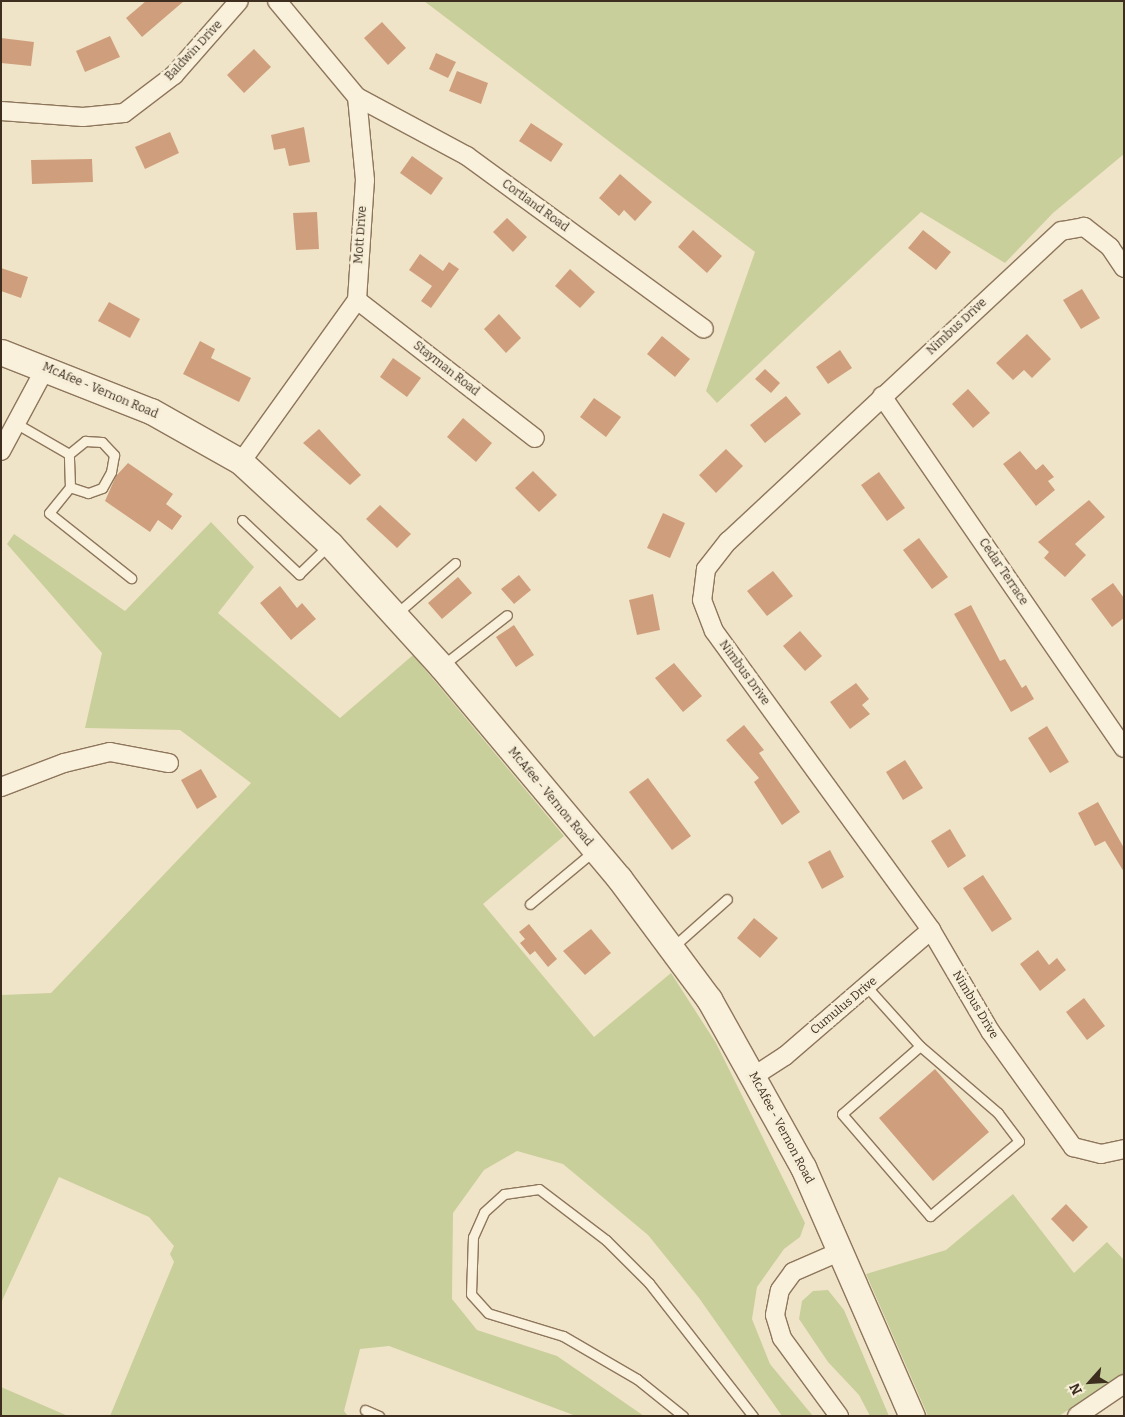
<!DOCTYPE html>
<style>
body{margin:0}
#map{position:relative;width:1125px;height:1417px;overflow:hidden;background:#f0e4c8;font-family:Bitter,serif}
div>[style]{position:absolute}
.green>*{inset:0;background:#c9cf9b}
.building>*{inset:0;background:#cf9f7d}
.roads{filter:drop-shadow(1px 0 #8d765c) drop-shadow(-1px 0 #8d765c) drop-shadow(0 1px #8d765c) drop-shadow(0 -1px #8d765c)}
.lane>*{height:9px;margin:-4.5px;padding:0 4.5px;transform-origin:4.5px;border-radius:4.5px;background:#faf1dc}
.street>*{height:18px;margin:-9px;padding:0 9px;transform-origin:9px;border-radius:9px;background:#faf1dc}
.secondary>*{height:25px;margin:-12.5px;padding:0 12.5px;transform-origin:12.5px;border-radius:12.5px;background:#faf1dc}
span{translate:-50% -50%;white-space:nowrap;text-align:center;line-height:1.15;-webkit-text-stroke:4.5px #f7eed8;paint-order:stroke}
.street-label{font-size:12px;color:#3d2e20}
.frame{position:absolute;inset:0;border:2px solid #3d2e20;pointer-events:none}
.north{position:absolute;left:1065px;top:1357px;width:50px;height:50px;-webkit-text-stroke:4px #f7eed8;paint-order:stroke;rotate:244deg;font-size:14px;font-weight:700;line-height:20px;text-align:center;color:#3d2e20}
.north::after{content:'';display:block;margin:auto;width:18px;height:22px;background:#3d2e20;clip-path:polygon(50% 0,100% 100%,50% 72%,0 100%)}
</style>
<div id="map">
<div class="green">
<div style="clip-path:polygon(424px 1px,1124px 1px,1124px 154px,1053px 213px,1005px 263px,921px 212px,717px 403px,706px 391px,755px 252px)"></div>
<div style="clip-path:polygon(211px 522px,254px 567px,218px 613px,340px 718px,413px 655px,564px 836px,483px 904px,594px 1037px,671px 973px,716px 1043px,805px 1223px,800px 1237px,784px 1249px,757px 1287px,752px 1319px,770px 1364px,813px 1416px,782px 1416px,699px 1298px,648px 1235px,563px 1164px,517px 1151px,484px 1170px,453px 1213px,452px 1299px,477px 1330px,557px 1356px,644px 1416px,576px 1416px,389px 1346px,360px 1349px,344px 1411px,348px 1416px,110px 1416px,174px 1262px,170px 1254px,174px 1246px,149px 1217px,59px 1177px,1px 1303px,1px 995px,51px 993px,251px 783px,180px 730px,85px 728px,102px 653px,7px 544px,14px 534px,125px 611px)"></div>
<div style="clip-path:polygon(1013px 1194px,1074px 1273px,1107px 1242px,1124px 1260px,1124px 1373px,1059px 1416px,928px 1416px,866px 1274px,946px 1250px)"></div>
<div style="clip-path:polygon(828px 1290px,844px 1310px,889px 1416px,870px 1416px,859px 1395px,828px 1362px,799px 1319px,802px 1301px,813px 1291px)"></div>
<div style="clip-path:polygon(1px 1387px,68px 1416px,1px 1416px)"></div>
</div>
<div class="building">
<div style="clip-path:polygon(146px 1px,184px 1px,142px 37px,126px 18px)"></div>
<div style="clip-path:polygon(382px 22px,406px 48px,388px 65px,364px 38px)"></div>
<div style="clip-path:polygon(110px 36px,120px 57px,85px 72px,76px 51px)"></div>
<div style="clip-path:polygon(1px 38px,34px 42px,31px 66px,1px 63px)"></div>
<div style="clip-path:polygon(254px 49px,271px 67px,244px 93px,227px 75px)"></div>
<div style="clip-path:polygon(436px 53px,456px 62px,448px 78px,429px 69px)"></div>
<div style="clip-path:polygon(457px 71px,488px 83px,481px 104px,449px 91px)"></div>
<div style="clip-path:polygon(531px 123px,563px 144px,551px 162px,519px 141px)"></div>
<div style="clip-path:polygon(304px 127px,310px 162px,289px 166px,285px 148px,274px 150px,271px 135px)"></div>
<div style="clip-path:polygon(170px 132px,179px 153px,145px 169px,135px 147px)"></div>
<div style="clip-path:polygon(412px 156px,443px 178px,431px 195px,400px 173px)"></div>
<div style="clip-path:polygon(92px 159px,93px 182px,32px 184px,31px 160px)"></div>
<div style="clip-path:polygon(620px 174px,652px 202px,635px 221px,624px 210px,619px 216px,599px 198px)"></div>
<div style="clip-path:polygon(317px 212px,319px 249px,296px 250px,293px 213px)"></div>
<div style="clip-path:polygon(507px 218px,527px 237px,513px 252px,493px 232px)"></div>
<div style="clip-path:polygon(693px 230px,722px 256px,707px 273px,678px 247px)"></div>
<div style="clip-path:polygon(923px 230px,951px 252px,936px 270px,908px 248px)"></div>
<div style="clip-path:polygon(420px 254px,443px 271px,449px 262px,459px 269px,431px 308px,421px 301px,432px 286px,409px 270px)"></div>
<div style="clip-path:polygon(1px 268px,28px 277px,21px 298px,1px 291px)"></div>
<div style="clip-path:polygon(570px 269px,595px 292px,580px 308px,555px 286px)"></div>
<div style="clip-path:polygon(1082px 289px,1100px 318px,1081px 329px,1063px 300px)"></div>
<div style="clip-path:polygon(109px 302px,140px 319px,130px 338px,98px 321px)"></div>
<div style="clip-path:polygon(499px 314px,521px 338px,506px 353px,484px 329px)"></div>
<div style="clip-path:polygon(1027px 334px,1051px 359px,1032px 378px,1024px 370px,1013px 380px,996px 363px)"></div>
<div style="clip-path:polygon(662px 336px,690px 359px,675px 377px,647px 354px)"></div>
<div style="clip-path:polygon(200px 341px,215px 349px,211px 358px,251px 378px,239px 402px,183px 374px)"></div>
<div style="clip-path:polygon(840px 350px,852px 368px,828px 384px,816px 367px)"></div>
<div style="clip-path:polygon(393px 358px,421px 378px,407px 397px,380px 377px)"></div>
<div style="clip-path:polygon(765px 369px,780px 383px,771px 393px,755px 379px)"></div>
<div style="clip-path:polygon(968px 389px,990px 413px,973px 428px,952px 404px)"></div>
<div style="clip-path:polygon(786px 396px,801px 414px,765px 443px,750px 425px)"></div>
<div style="clip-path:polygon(594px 398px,621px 417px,606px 437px,580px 417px)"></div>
<div style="clip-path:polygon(463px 418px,492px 443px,476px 462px,447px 437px)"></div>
<div style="clip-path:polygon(319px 429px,361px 475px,350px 485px,303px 443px)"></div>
<div style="clip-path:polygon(726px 449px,743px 466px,716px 493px,699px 475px)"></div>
<div style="clip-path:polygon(1020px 451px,1036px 470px,1043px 464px,1054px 477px,1048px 481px,1055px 490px,1036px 506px,1003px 464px)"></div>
<div style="clip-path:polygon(128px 463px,173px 494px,166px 504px,182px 516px,172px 530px,158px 520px,150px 532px,105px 501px,116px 476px)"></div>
<div style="clip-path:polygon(533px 471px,557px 495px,539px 512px,515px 488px)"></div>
<div style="clip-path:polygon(879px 472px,905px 508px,887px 521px,861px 485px)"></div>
<div style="clip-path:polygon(1089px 500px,1105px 517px,1075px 544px,1086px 555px,1065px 577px,1044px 558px,1049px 552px,1038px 542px)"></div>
<div style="clip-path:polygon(380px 505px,411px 534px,397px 548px,366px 519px)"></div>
<div style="clip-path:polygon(663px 513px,685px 523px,670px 558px,647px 548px)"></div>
<div style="clip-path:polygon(919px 538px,948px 577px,932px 589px,903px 550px)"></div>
<div style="clip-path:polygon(773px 571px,793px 596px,767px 616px,747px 591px)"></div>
<div style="clip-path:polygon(519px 575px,531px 590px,514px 604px,501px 589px)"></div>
<div style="clip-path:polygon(458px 577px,472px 593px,442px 619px,428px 603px)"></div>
<div style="clip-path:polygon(1113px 583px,1124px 598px,1124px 618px,1112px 627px,1091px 599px)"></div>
<div style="clip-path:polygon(280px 586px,297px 608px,302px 603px,316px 619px,291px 640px,260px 603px)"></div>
<div style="clip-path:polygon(653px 594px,660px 630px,637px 635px,629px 600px)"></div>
<div style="clip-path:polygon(971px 605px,1000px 661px,1005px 659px,1022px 688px,1026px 685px,1034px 699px,1011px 712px,954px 614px)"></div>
<div style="clip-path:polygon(514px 625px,534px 655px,516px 667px,496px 637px)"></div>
<div style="clip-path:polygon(800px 631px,822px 656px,805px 671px,783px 646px)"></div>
<div style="clip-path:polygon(674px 663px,702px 696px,683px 712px,655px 678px)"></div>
<div style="clip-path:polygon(856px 683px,869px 699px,862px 705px,870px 714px,850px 729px,830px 702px)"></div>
<div style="clip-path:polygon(744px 725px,764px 750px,759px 753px,800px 812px,782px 825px,754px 782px,759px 778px,726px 740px)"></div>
<div style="clip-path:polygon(1047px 726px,1069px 762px,1050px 773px,1028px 738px)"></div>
<div style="clip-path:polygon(905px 760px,923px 788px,903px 800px,886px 772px)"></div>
<div style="clip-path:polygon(201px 769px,217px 797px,197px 809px,181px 780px)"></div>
<div style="clip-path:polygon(648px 778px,691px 836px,672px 850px,629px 792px)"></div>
<div style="clip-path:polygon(1098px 802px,1124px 848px,1124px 872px,1105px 841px,1095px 846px,1078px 813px)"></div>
<div style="clip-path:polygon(950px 829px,966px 856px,948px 868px,931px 841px)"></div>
<div style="clip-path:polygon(830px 850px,844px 877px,822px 889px,808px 862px)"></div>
<div style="clip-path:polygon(983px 875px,1012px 919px,992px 932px,963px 888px)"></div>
<div style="clip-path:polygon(754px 918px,778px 938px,760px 958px,737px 938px)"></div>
<div style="clip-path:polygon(529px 924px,557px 959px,548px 967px,535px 951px,530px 955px,520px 943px,525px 939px,519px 932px)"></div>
<div style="clip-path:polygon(591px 929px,611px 953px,585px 975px,563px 951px)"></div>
<div style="clip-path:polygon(1038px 950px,1049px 965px,1057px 958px,1066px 970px,1040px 991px,1020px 964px)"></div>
<div style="clip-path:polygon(1084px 998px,1105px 1026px,1087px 1040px,1066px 1012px)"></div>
<div style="clip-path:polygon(935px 1069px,989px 1132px,933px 1181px,879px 1118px)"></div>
<div style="clip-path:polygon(1066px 1204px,1088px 1227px,1073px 1242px,1051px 1219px)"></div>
</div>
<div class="roads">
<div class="lane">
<div style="left:17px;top:424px;width:60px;rotate:30deg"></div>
<div style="left:85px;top:441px;width:17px;rotate:3deg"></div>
<div style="left:102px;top:442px;width:18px;rotate:47deg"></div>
<div style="left:114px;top:455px;width:17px;rotate:100deg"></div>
<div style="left:111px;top:472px;width:18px;rotate:119deg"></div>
<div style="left:102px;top:488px;width:15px;rotate:160deg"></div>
<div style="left:88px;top:493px;width:19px;rotate:-162deg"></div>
<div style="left:70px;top:487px;width:33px;rotate:-92deg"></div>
<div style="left:69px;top:454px;width:21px;rotate:-39deg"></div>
<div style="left:70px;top:487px;width:33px;rotate:129deg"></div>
<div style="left:49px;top:513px;width:105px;rotate:38.4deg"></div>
<div style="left:242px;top:520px;width:79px;rotate:43.5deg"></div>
<div style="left:299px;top:574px;width:43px;rotate:-44.1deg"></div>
<div style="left:396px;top:614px;width:78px;rotate:-40.8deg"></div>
<div style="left:443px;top:665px;width:81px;rotate:-38deg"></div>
<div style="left:530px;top:904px;width:85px;rotate:-39.7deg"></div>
<div style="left:673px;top:947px;width:72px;rotate:-41.6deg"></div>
<div style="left:867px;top:987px;width:79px;rotate:48.1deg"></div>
<div style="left:920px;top:1046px;width:103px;rotate:138.9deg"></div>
<div style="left:842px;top:1114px;width:135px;rotate:49.2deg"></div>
<div style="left:930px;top:1216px;width:116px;rotate:-40.1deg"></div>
<div style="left:1019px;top:1141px;width:35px;rotate:-127deg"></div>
<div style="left:998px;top:1113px;width:103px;rotate:-139.3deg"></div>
<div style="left:365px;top:1410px;width:15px;rotate:23deg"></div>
<div style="left:683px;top:1416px;width:59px;rotate:-141.2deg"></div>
<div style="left:637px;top:1379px;width:86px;rotate:-149.8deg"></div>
<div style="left:563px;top:1336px;width:78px;rotate:-163deg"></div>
<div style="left:488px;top:1313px;width:25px;rotate:-132deg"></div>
<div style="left:471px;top:1294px;width:57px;rotate:-88deg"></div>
<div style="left:473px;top:1237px;width:27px;rotate:-66deg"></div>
<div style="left:484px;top:1212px;width:27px;rotate:-42deg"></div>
<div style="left:504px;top:1194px;width:35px;rotate:-8deg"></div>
<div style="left:539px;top:1189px;width:84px;rotate:37.3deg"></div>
<div style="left:606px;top:1240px;width:61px;rotate:45deg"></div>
<div style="left:649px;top:1283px;width:169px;rotate:52deg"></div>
</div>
<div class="street">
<div style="left:357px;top:97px;width:125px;rotate:28.2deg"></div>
<div style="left:467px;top:156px;width:293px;rotate:36.1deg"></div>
<div style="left:1px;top:111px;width:82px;rotate:4.2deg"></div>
<div style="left:83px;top:117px;width:41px;rotate:-5.6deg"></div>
<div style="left:124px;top:113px;width:63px;rotate:-37.2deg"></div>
<div style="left:174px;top:75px;width:98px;rotate:-48.7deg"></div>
<div style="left:1124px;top:268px;width:25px;rotate:-124deg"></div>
<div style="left:1110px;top:247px;width:33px;rotate:-142deg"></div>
<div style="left:1084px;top:227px;width:23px;rotate:170deg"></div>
<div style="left:1061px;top:231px;width:455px;rotate:137deg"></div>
<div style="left:728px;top:541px;width:36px;rotate:128deg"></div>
<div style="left:706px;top:569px;width:31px;rotate:97deg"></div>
<div style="left:702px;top:600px;width:33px;rotate:69deg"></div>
<div style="left:714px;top:631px;width:369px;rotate:54deg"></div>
<div style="left:931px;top:930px;width:117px;rotate:59.7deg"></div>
<div style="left:990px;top:1031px;width:143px;rotate:54.4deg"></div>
<div style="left:1073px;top:1147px;width:29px;rotate:14deg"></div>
<div style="left:1101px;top:1154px;width:24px;rotate:-12deg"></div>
<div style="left:357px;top:300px;width:225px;rotate:37.8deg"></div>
<div style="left:882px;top:396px;width:427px;rotate:55.5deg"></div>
<div style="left:1px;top:451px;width:95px;rotate:-61.8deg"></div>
<div style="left:241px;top:462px;width:199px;rotate:-54.4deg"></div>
<div style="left:357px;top:300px;width:120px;rotate:-86.2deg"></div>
<div style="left:365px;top:180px;width:83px;rotate:-95.5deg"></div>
<div style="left:357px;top:97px;width:125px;rotate:-129.8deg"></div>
<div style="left:1px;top:787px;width:67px;rotate:-20.9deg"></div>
<div style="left:64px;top:763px;width:47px;rotate:-13.4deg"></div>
<div style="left:110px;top:752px;width:60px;rotate:10.6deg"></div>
<div style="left:754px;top:1076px;width:37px;rotate:-33deg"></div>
<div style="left:785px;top:1056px;width:193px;rotate:-40.8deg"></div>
<div style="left:839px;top:1416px;width:97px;rotate:-126.2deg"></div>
<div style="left:782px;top:1338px;width:24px;rotate:-107deg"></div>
<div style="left:775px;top:1315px;width:25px;rotate:-79deg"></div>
<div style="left:780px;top:1290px;width:22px;rotate:-54deg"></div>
<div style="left:793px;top:1272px;width:52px;rotate:-23.6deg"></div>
<div style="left:1077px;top:1416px;width:57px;rotate:-34.2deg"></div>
</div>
<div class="secondary">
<div style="left:1px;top:352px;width:161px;rotate:21.5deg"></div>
<div style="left:151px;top:411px;width:103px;rotate:29.5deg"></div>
<div style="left:241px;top:462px;width:121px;rotate:42.7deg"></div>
<div style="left:330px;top:544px;width:165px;rotate:47.7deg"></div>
<div style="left:441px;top:666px;width:277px;rotate:50deg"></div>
<div style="left:619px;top:878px;width:151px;rotate:53.4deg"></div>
<div style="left:709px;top:999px;width:193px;rotate:60.8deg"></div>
<div style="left:803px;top:1167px;width:272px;rotate:66.4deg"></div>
</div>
</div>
<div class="street-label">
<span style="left:194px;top:51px;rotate:-47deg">Baldwin Drive</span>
<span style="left:535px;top:206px;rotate:36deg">Cortland Road</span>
<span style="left:361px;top:235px;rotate:-86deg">Mott Drive</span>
<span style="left:957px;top:327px;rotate:-43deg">Nimbus Drive</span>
<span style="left:446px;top:369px;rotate:38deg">Stayman Road</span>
<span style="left:100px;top:391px;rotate:23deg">McAfee - Vernon Road</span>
<span style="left:1003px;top:572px;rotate:56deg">Cedar Terrace</span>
<span style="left:744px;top:673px;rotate:54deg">Nimbus Drive</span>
<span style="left:550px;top:797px;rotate:50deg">McAfee - Vernon Road</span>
<span style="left:975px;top:1005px;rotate:59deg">Nimbus Drive</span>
<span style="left:844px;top:1006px;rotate:-40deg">Cumulus Drive</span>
<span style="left:781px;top:1128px;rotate:62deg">McAfee - Vernon Road</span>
</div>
<div class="frame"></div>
<div class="north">N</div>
</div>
